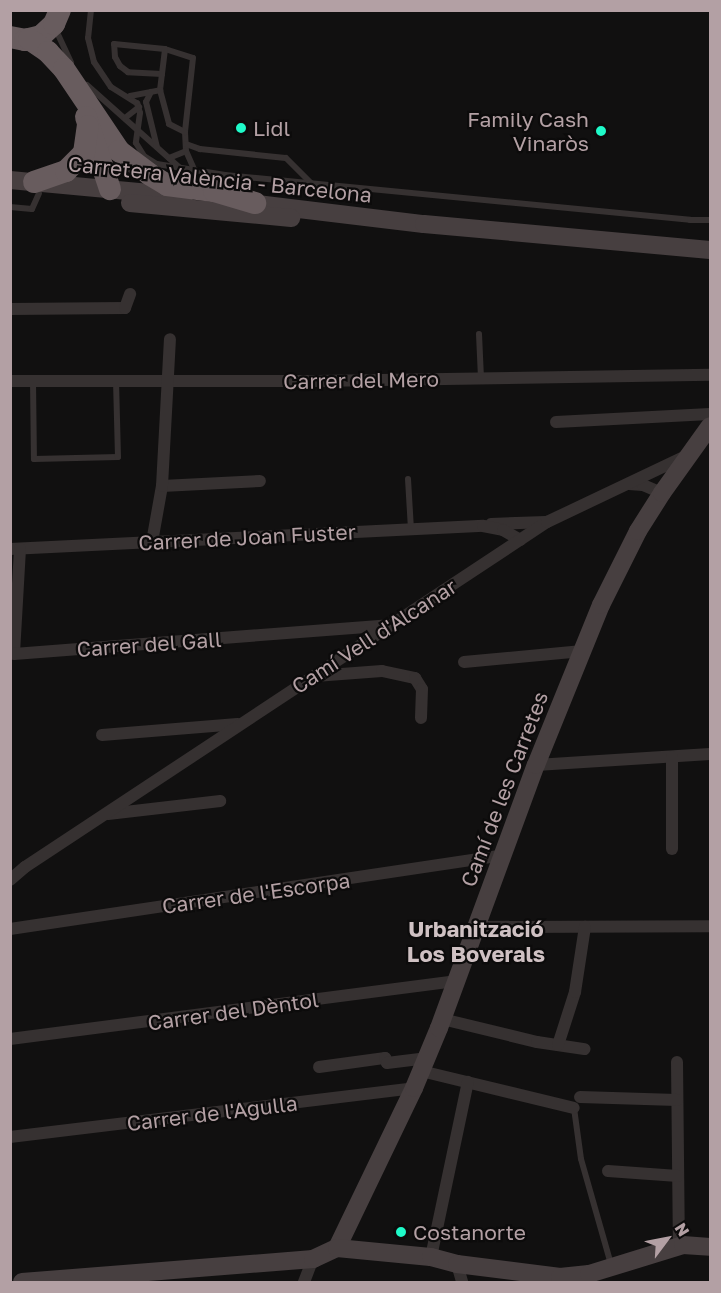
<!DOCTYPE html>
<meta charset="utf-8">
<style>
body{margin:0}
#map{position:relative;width:721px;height:1293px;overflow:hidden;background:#111010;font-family:"Golos Text",sans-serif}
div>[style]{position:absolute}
.lane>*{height:6px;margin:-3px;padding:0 3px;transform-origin:3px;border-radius:3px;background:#363131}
.street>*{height:12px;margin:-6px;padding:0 6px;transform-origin:6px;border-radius:6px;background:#363131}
.secondary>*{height:18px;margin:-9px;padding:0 9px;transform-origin:9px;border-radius:9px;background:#473f40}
.highway>*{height:22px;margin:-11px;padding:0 11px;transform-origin:11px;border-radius:11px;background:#685c5e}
.dots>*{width:16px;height:16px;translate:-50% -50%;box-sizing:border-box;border:3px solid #0c0b0b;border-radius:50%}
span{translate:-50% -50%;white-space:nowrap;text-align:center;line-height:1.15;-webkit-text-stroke:4.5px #0c0b0b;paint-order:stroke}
.poi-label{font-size:21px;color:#b3a0a4}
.right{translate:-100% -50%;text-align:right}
.left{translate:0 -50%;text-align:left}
.street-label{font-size:21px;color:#b3a0a4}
.neighbourhood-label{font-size:22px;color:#cfc1c3;font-weight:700}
.frame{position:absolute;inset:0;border:12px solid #b3a0a4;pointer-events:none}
.north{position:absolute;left:637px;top:1209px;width:60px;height:60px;-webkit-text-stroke:4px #0c0b0b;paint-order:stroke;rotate:58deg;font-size:16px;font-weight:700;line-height:24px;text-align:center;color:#b3a0a4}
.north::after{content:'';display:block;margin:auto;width:21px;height:27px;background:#b3a0a4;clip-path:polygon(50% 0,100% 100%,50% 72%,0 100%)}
</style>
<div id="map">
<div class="lane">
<div style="left:91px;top:10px;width:28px;rotate:96deg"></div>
<div style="left:88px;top:38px;width:25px;rotate:76deg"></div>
<div style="left:94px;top:62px;width:30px;rotate:56deg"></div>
<div style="left:111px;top:87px;width:31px;rotate:32deg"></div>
<div style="left:137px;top:103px;width:10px;rotate:73deg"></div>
<div style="left:140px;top:113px;width:30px;rotate:98deg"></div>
<div style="left:136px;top:143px;width:15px;rotate:58deg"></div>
<div style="left:144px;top:156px;width:15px;rotate:32deg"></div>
<div style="left:157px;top:164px;width:69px;rotate:9.2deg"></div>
<div style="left:225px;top:175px;width:467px;rotate:5.5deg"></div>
<div style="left:690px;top:220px;width:20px"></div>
<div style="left:55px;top:28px;width:38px;rotate:65deg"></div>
<div style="left:162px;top:74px;width:34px;rotate:-177deg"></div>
<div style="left:128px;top:72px;width:10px;rotate:-143deg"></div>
<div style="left:120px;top:66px;width:10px;rotate:-119deg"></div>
<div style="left:115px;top:57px;width:13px;rotate:-94deg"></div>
<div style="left:114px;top:44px;width:51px;rotate:5.6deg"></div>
<div style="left:165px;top:49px;width:29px;rotate:18deg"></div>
<div style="left:193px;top:58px;width:74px;rotate:96.2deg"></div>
<div style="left:185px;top:132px;width:19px;rotate:87deg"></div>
<div style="left:186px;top:151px;width:22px;rotate:66deg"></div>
<div style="left:87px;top:85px;width:125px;rotate:41.7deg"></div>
<div style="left:160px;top:90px;width:41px;rotate:-83deg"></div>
<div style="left:151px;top:92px;width:11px;rotate:117deg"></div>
<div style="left:146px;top:102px;width:46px;rotate:76.3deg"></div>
<div style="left:130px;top:96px;width:31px;rotate:-11deg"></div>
<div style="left:160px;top:90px;width:35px;rotate:75deg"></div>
<div style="left:169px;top:124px;width:18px;rotate:27deg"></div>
<div style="left:125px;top:118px;width:18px;rotate:-38deg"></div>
<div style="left:186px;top:144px;width:15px;rotate:20deg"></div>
<div style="left:200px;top:149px;width:86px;rotate:6deg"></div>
<div style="left:286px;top:158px;width:35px;rotate:45deg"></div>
<div style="left:169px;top:158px;width:18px;rotate:-22deg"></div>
<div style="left:10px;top:207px;width:22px;rotate:5deg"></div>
<div style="left:32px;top:209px;width:17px;rotate:-66deg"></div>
<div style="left:479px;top:334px;width:44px;rotate:87.4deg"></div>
<div style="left:33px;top:381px;width:78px;rotate:89.3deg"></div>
<div style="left:34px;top:459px;width:84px;rotate:-1.4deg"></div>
<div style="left:118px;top:457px;width:75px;rotate:-91.5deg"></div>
<div style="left:408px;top:479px;width:50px;rotate:86.6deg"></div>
<div style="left:574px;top:1108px;width:51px;rotate:82.2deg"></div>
<div style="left:581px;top:1159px;width:109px;rotate:74.1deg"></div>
</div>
<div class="street">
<div style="left:10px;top:309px;width:115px;rotate:-0.5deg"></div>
<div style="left:125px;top:308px;width:15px;rotate:-70deg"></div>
<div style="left:10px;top:381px;width:306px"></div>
<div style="left:316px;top:381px;width:394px;rotate:-0.9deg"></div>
<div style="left:556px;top:422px;width:154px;rotate:-3deg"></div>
<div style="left:629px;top:484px;width:14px;rotate:4deg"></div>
<div style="left:643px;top:485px;width:21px;rotate:23deg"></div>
<div style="left:162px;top:486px;width:98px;rotate:-2.9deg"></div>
<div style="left:491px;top:524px;width:55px;rotate:-2.1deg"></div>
<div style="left:152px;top:542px;width:57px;rotate:-79.9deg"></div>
<div style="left:162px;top:486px;width:147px;rotate:-86.9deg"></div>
<div style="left:10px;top:549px;width:474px;rotate:-2.8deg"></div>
<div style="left:483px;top:526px;width:20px;rotate:11deg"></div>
<div style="left:503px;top:530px;width:20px;rotate:30deg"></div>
<div style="left:20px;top:549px;width:105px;rotate:93.3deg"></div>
<div style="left:14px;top:654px;width:376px;rotate:-4.4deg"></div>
<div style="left:464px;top:662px;width:119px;rotate:-5.3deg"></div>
<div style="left:315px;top:676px;width:67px;rotate:-4.3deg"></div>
<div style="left:382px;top:671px;width:34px;rotate:12deg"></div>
<div style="left:415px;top:678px;width:13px;rotate:58deg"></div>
<div style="left:422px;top:689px;width:29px;rotate:92deg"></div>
<div style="left:102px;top:735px;width:136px;rotate:-4.6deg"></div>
<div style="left:536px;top:765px;width:174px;rotate:-3.6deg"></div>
<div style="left:108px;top:814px;width:113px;rotate:-6.6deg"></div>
<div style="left:672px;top:849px;width:92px;rotate:-90deg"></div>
<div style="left:10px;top:880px;width:20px;rotate:-41deg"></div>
<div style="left:25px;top:867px;width:626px;rotate:-33.46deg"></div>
<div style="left:547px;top:522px;width:154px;rotate:-25.4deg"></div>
<div style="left:474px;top:927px;width:236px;rotate:-0.2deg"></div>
<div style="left:10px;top:929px;width:496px;rotate:-8.5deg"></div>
<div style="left:442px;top:1019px;width:98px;rotate:13.6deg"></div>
<div style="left:537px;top:1042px;width:48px;rotate:8.5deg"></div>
<div style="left:10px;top:1039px;width:449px;rotate:-7.4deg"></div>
<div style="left:558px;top:1045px;width:56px;rotate:-72.2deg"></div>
<div style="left:575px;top:992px;width:66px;rotate:-81.3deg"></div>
<div style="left:677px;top:1062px;width:184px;rotate:89.4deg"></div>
<div style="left:319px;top:1067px;width:67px;rotate:-7.8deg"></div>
<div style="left:385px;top:1058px;width:5px;rotate:68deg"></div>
<div style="left:387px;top:1063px;width:39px;rotate:-7deg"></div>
<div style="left:421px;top:1071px;width:157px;rotate:13.6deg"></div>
<div style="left:580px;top:1097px;width:97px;rotate:1.8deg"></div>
<div style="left:10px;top:1137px;width:407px;rotate:-6.9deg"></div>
<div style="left:608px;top:1171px;width:70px;rotate:4.1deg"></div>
<div style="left:431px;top:1257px;width:179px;rotate:-78.1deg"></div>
<div style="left:457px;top:1264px;width:19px;rotate:74deg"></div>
<div style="left:304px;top:1282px;width:25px;rotate:-69deg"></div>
</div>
<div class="secondary">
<div style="left:10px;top:180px;width:175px;rotate:5.3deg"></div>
<div style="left:241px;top:202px;width:184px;rotate:6.9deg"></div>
<div style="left:424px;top:224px;width:287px;rotate:5.2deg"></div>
<div style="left:130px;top:203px;width:162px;rotate:5.3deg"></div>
<div style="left:337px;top:1248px;width:178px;rotate:-64.3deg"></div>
<div style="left:414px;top:1088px;width:65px;rotate:-67.4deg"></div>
<div style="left:439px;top:1028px;width:280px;rotate:-69.8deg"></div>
<div style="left:536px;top:765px;width:173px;rotate:-67.9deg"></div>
<div style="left:601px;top:605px;width:83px;rotate:-63.4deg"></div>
<div style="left:638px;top:531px;width:45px;rotate:-57.7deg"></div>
<div style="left:662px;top:493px;width:82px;rotate:-54.4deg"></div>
<div style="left:22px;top:1282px;width:292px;rotate:-4.5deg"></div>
<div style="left:313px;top:1259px;width:26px;rotate:-25deg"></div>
<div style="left:337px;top:1248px;width:94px;rotate:5.5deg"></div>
<div style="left:431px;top:1257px;width:27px;rotate:15deg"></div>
<div style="left:457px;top:1264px;width:104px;rotate:7.2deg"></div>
<div style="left:560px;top:1277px;width:29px;rotate:-6deg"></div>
<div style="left:589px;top:1274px;width:98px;rotate:-17.1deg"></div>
<div style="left:683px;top:1245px;width:27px;rotate:4deg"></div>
</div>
<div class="highway">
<div style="left:10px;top:37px;width:15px;rotate:11deg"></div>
<div style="left:25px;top:40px;width:16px;rotate:-14deg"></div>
<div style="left:41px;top:36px;width:18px;rotate:-43deg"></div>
<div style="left:54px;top:24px;width:15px;rotate:-67deg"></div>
<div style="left:29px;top:39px;width:23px;rotate:34deg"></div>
<div style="left:48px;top:52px;width:23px;rotate:47deg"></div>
<div style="left:64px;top:69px;width:99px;rotate:56.1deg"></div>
<div style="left:119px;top:151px;width:38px;rotate:37deg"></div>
<div style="left:149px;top:174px;width:21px;rotate:31deg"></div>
<div style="left:167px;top:185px;width:47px;rotate:7.3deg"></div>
<div style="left:214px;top:191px;width:43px;rotate:16.3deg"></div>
<div style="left:86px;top:117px;width:76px;rotate:71.6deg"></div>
<div style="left:34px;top:182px;width:34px;rotate:-19deg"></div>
<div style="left:66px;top:171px;width:25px;rotate:-45deg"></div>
<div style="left:84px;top:153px;width:27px;rotate:-82deg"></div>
</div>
<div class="dots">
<div style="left:241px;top:128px;background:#1ffac9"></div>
<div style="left:601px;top:131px;background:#1ffac9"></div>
<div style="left:401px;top:1232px;background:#1ffac9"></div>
</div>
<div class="poi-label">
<span class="right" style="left:589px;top:131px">Family Cash<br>Vinaròs</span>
<span class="left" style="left:253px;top:128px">Lidl</span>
<span class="left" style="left:413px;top:1232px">Costanorte</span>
</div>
<div class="street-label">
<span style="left:220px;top:179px;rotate:6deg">Carretera València - Barcelona</span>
<span style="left:361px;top:380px;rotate:-1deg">Carrer del Mero</span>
<span style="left:247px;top:537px;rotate:-3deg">Carrer de Joan Fuster</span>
<span style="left:374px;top:636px;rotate:-33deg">Camí Vell d'Alcanar</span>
<span style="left:149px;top:644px;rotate:-4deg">Carrer del Gall</span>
<span style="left:504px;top:789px;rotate:-69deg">Camí de les Carretes</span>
<span style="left:256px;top:893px;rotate:-8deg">Carrer de l'Escorpa</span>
<span style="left:233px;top:1011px;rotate:-8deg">Carrer del Dèntol</span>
<span style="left:212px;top:1113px;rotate:-7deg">Carrer de l'Agulla</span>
</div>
<div class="neighbourhood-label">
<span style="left:476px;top:941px">Urbanització<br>Los Boverals</span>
</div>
<div class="frame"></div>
<div class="north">N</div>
</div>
